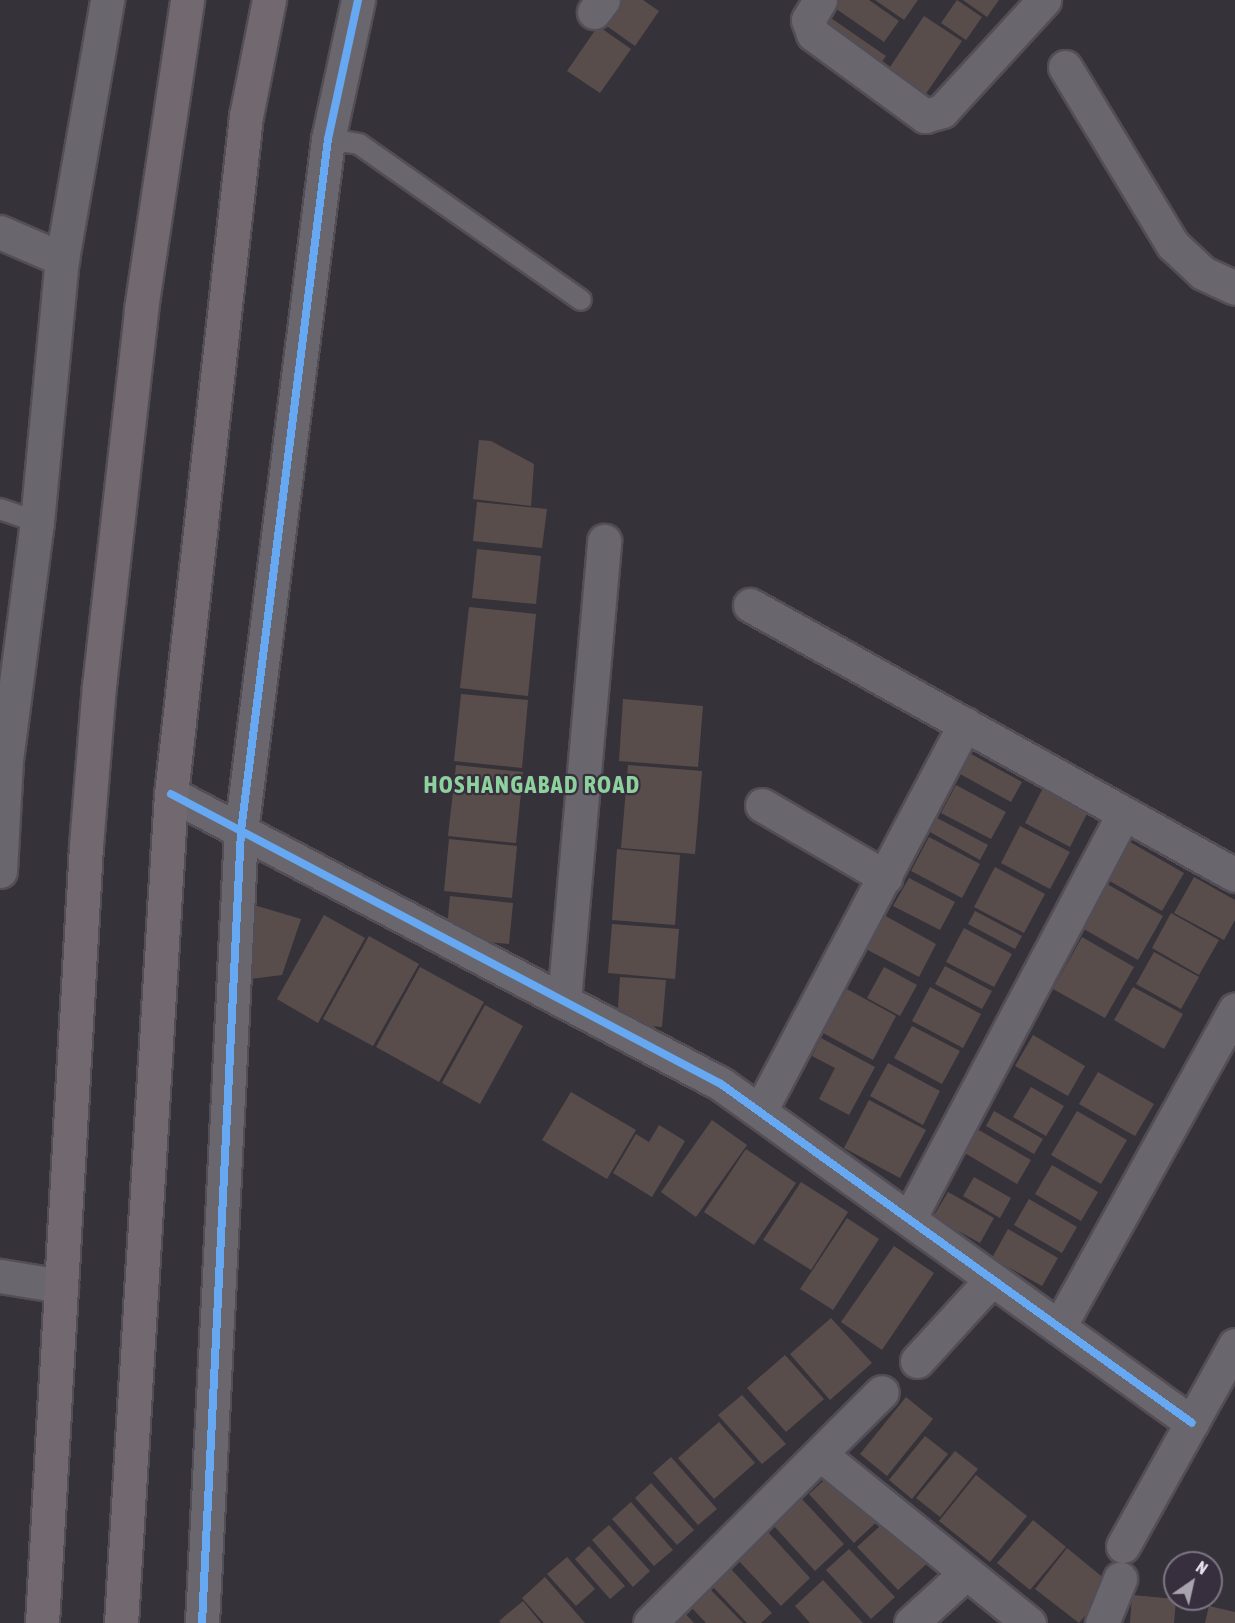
<!DOCTYPE html>
<style>
body{margin:0}
#map{position:relative;width:1235px;height:1623px;overflow:hidden;background:#36323a;font-family:"Asap Condensed",sans-serif}
div>[style]{position:absolute}
.building>*{inset:0;background:#594d4b}
.roads{filter:drop-shadow(2px 0 #534e56) drop-shadow(-2px 0 #534e56) drop-shadow(0 2px #534e56) drop-shadow(0 -2px #534e56)}
.service>*{height:20px;margin:-10px;padding:0 10px;transform-origin:10px;border-radius:10px;background:#6a666d}
.minor>*{height:33px;margin:-16.5px;padding:0 16.5px;transform-origin:16.5px;border-radius:16.5px;background:#6a666d}
.tertiary>*{height:33px;margin:-16.5px;padding:0 16.5px;transform-origin:16.5px;border-radius:16.5px;background:#6a666d}
.primary>*{height:33px;margin:-16.5px;padding:0 16.5px;transform-origin:16.5px;border-radius:16.5px;background:#72686f}
.cycleway>*{height:8px;margin:-4px;padding:0 4px;transform-origin:4px;border-radius:4px;background:#66a8f1}
span{translate:-50% -50%;white-space:nowrap;text-align:center;line-height:1.15;-webkit-text-stroke:4.5px #372e3e;paint-order:stroke}
.district-label{font-size:24px;color:#8dd19d;font-weight:700;letter-spacing:1.5px}
.north{position:absolute;left:1163px;top:1551px;width:60px;height:60px;box-sizing:border-box;background:#372e3e;border:2px solid #7d7683;border-radius:50%;rotate:34deg;font-size:16px;font-weight:700;line-height:24px;text-align:center;color:#e6e1eb}
.north::after{content:'';display:block;margin:auto;width:21px;height:27px;background:#a8a4ad;clip-path:polygon(50% 0,100% 100%,50% 72%,0 100%)}
</style>
<div id="map">
<div class="building">
<div style="clip-path:polygon(617px 0,643px 0,659px 11px,635px 46px,601px 22px)"></div>
<div style="clip-path:polygon(837px 0,869px 0,899px 21px,884px 42px,832px 6px)"></div>
<div style="clip-path:polygon(875px 0,918px 0,904px 20px)"></div>
<div style="clip-path:polygon(957px 0,982px 17px,966px 40px,941px 23px)"></div>
<div style="clip-path:polygon(963px 0,999px 0,987px 17px)"></div>
<div style="clip-path:polygon(828px 16px,886px 56px,878px 67px,820px 28px)"></div>
<div style="clip-path:polygon(924px 16px,962px 41px,923px 98px,886px 73px)"></div>
<div style="clip-path:polygon(598px 26px,631px 49px,600px 93px,567px 71px)"></div>
<div style="clip-path:polygon(479px 440px,491px 441px,534px 464px,531px 506px,473px 499px)"></div>
<div style="clip-path:polygon(477px 502px,547px 509px,542px 548px,473px 541px)"></div>
<div style="clip-path:polygon(477px 549px,541px 556px,536px 604px,472px 598px)"></div>
<div style="clip-path:polygon(469px 607px,536px 614px,528px 696px,460px 688px)"></div>
<div style="clip-path:polygon(461px 694px,528px 700px,522px 768px,454px 761px)"></div>
<div style="clip-path:polygon(623px 699px,703px 706px,698px 767px,619px 761px)"></div>
<div style="clip-path:polygon(971px 754px,1022px 782px,1011px 802px,960px 774px)"></div>
<div style="clip-path:polygon(456px 765px,523px 772px,516px 843px,448px 836px)"></div>
<div style="clip-path:polygon(628px 765px,702px 771px,695px 854px,621px 848px)"></div>
<div style="clip-path:polygon(1047px 780px,1092px 804px,1070px 847px,1025px 823px)"></div>
<div style="clip-path:polygon(956px 785px,1006px 812px,991px 839px,941px 813px)"></div>
<div style="clip-path:polygon(937px 818px,988px 845px,980px 860px,930px 832px)"></div>
<div style="clip-path:polygon(1020px 826px,1070px 852px,1050px 889px,1001px 863px)"></div>
<div style="clip-path:polygon(929px 837px,980px 864px,962px 898px,911px 871px)"></div>
<div style="clip-path:polygon(449px 839px,517px 846px,512px 898px,444px 891px)"></div>
<div style="clip-path:polygon(1130px 842px,1184px 873px,1162px 911px,1108px 880px)"></div>
<div style="clip-path:polygon(617px 849px,680px 855px,675px 925px,612px 920px)"></div>
<div style="clip-path:polygon(995px 867px,1045px 894px,1024px 933px,974px 907px)"></div>
<div style="clip-path:polygon(1194px 877px,1235px 900px,1235px 920px,1224px 940px,1174px 913px)"></div>
<div style="clip-path:polygon(909px 878px,955px 902px,940px 930px,893px 906px)"></div>
<div style="clip-path:polygon(1107px 884px,1163px 916px,1138px 960px,1082px 928px)"></div>
<div style="clip-path:polygon(450px 896px,513px 903px,509px 944px,446px 938px)"></div>
<div style="clip-path:polygon(254px 905px,301px 919px,282px 975px,250px 979px)"></div>
<div style="clip-path:polygon(975px 911px,1022px 936px,1015px 949px,968px 924px)"></div>
<div style="clip-path:polygon(1171px 913px,1219px 940px,1199px 975px,1152px 948px)"></div>
<div style="clip-path:polygon(882px 914px,936px 944px,919px 977px,864px 948px)"></div>
<div style="clip-path:polygon(324px 915px,365px 938px,318px 1023px,277px 999px)"></div>
<div style="clip-path:polygon(612px 924px,679px 929px,675px 979px,608px 973px)"></div>
<div style="clip-path:polygon(964px 928px,1012px 954px,994px 987px,946px 962px)"></div>
<div style="clip-path:polygon(369px 936px,419px 964px,373px 1046px,323px 1019px)"></div>
<div style="clip-path:polygon(1082px 937px,1134px 967px,1105px 1018px,1053px 989px)"></div>
<div style="clip-path:polygon(1154px 952px,1199px 977px,1181px 1009px,1136px 984px)"></div>
<div style="clip-path:polygon(945px 966px,992px 991px,982px 1009px,935px 984px)"></div>
<div style="clip-path:polygon(420px 967px,484px 1002px,439px 1082px,376px 1047px)"></div>
<div style="clip-path:polygon(884px 967px,917px 985px,900px 1016px,867px 998px)"></div>
<div style="clip-path:polygon(620px 977px,666px 980px,662px 1027px,617px 1023px)"></div>
<div style="clip-path:polygon(930px 987px,981px 1014px,963px 1048px,912px 1021px)"></div>
<div style="clip-path:polygon(1133px 987px,1183px 1014px,1164px 1049px,1114px 1020px)"></div>
<div style="clip-path:polygon(847px 989px,896px 1016px,873px 1060px,823px 1033px)"></div>
<div style="clip-path:polygon(485px 1005px,523px 1026px,480px 1104px,442px 1083px)"></div>
<div style="clip-path:polygon(912px 1026px,960px 1051px,942px 1084px,894px 1058px)"></div>
<div style="clip-path:polygon(1033px 1035px,1085px 1066px,1068px 1096px,1015px 1066px)"></div>
<div style="clip-path:polygon(821px 1038px,875px 1067px,849px 1115px,819px 1099px,835px 1068px,812px 1056px)"></div>
<div style="clip-path:polygon(888px 1063px,940px 1091px,923px 1125px,870px 1096px)"></div>
<div style="clip-path:polygon(1098px 1072px,1154px 1104px,1135px 1136px,1079px 1104px)"></div>
<div style="clip-path:polygon(1031px 1087px,1064px 1106px,1046px 1136px,1013px 1117px)"></div>
<div style="clip-path:polygon(571px 1092px,636px 1130px,607px 1179px,542px 1140px)"></div>
<div style="clip-path:polygon(869px 1100px,926px 1130px,900px 1178px,844px 1148px)"></div>
<div style="clip-path:polygon(994px 1111px,1043px 1139px,1034px 1154px,986px 1126px)"></div>
<div style="clip-path:polygon(1077px 1111px,1127px 1140px,1101px 1184px,1051px 1155px)"></div>
<div style="clip-path:polygon(712px 1120px,747px 1145px,696px 1217px,661px 1192px)"></div>
<div style="clip-path:polygon(659px 1125px,685px 1141px,652px 1197px,613px 1173px,636px 1134px,649px 1142px)"></div>
<div style="clip-path:polygon(977px 1129px,1031px 1160px,1017px 1184px,963px 1152px)"></div>
<div style="clip-path:polygon(746px 1149px,796px 1183px,754px 1245px,704px 1212px)"></div>
<div style="clip-path:polygon(1052px 1165px,1098px 1192px,1081px 1221px,1035px 1194px)"></div>
<div style="clip-path:polygon(974px 1177px,1011px 1198px,1000px 1218px,963px 1196px)"></div>
<div style="clip-path:polygon(801px 1182px,848px 1212px,811px 1270px,763px 1240px)"></div>
<div style="clip-path:polygon(948px 1192px,994px 1218px,980px 1243px,933px 1217px)"></div>
<div style="clip-path:polygon(1029px 1199px,1077px 1227px,1062px 1253px,1014px 1225px)"></div>
<div style="clip-path:polygon(847px 1218px,879px 1239px,833px 1310px,800px 1289px)"></div>
<div style="clip-path:polygon(1008px 1229px,1058px 1258px,1042px 1286px,992px 1258px)"></div>
<div style="clip-path:polygon(894px 1246px,934px 1273px,882px 1350px,841px 1322px)"></div>
<div style="clip-path:polygon(831px 1318px,872px 1363px,830px 1400px,790px 1354px)"></div>
<div style="clip-path:polygon(785px 1355px,824px 1399px,786px 1432px,747px 1388px)"></div>
<div style="clip-path:polygon(742px 1395px,786px 1444px,762px 1464px,718px 1415px)"></div>
<div style="clip-path:polygon(906px 1397px,933px 1419px,887px 1476px,860px 1454px)"></div>
<div style="clip-path:polygon(719px 1422px,755px 1463px,714px 1499px,678px 1458px)"></div>
<div style="clip-path:polygon(925px 1436px,948px 1454px,912px 1499px,889px 1480px)"></div>
<div style="clip-path:polygon(955px 1451px,978px 1469px,940px 1517px,916px 1498px)"></div>
<div style="clip-path:polygon(671px 1457px,717px 1509px,698px 1525px,653px 1473px)"></div>
<div style="clip-path:polygon(836px 1469px,881px 1518px,854px 1543px,809px 1494px)"></div>
<div style="clip-path:polygon(976px 1475px,1027px 1516px,990px 1562px,939px 1521px)"></div>
<div style="clip-path:polygon(651px 1483px,694px 1530px,677px 1545px,635px 1498px)"></div>
<div style="clip-path:polygon(801px 1498px,844px 1544px,815px 1571px,773px 1525px)"></div>
<div style="clip-path:polygon(631px 1502px,673px 1550px,654px 1566px,612px 1519px)"></div>
<div style="clip-path:polygon(891px 1516px,932px 1559px,898px 1590px,857px 1547px)"></div>
<div style="clip-path:polygon(1033px 1520px,1066px 1547px,1030px 1590px,997px 1563px)"></div>
<div style="clip-path:polygon(609px 1525px,650px 1571px,633px 1587px,592px 1540px)"></div>
<div style="clip-path:polygon(768px 1532px,810px 1578px,781px 1606px,738px 1560px)"></div>
<div style="clip-path:polygon(589px 1546px,625px 1586px,610px 1599px,575px 1559px)"></div>
<div style="clip-path:polygon(1067px 1548px,1111px 1584px,1079px 1623px,1035px 1589px)"></div>
<div style="clip-path:polygon(849px 1549px,895px 1597px,871px 1619px,826px 1570px)"></div>
<div style="clip-path:polygon(567px 1557px,595px 1589px,576px 1606px,547px 1574px)"></div>
<div style="clip-path:polygon(730px 1568px,772px 1613px,761px 1623px,747px 1623px,712px 1586px)"></div>
<div style="clip-path:polygon(545px 1577px,585px 1623px,544px 1623px,522px 1598px)"></div>
<div style="clip-path:polygon(823px 1580px,863px 1623px,810px 1623px,795px 1606px)"></div>
<div style="clip-path:polygon(709px 1588px,743px 1623px,706px 1623px,690px 1606px)"></div>
<div style="clip-path:polygon(1132px 1595px,1176px 1599px,1174px 1623px,1130px 1623px)"></div>
<div style="clip-path:polygon(523px 1601px,541px 1623px,501px 1623px,499px 1621px)"></div>
<div style="clip-path:polygon(1209px 1606px,1235px 1612px,1235px 1623px,1205px 1623px)"></div>
<div style="clip-path:polygon(682px 1610px,694px 1623px,669px 1623px)"></div>
</div>
<div class="roads">
<div class="service">
<div style="left:328px;top:139px;width:31px;rotate:9deg"></div>
<div style="left:359px;top:144px;width:271px;rotate:35.1deg"></div>
<div style="left:0;top:509px;width:39px;rotate:19deg"></div>
</div>
<div class="minor">
<div style="left:820px;top:0;width:23px;rotate:121deg"></div>
<div style="left:808px;top:20px;width:15px;rotate:70deg"></div>
<div style="left:813px;top:34px;width:139px;rotate:36.2deg"></div>
<div style="left:925px;top:116px;width:18px;rotate:-16deg"></div>
<div style="left:942px;top:111px;width:151px;rotate:-47.4deg"></div>
<div style="left:594px;top:12px;width:15px;rotate:-53deg"></div>
<div style="left:1065px;top:67px;width:208px;rotate:58.8deg"></div>
<div style="left:1173px;top:245px;width:41px;rotate:43deg"></div>
<div style="left:1203px;top:273px;width:35px;rotate:25deg"></div>
<div style="left:0;top:232px;width:68px;rotate:23.5deg"></div>
<div style="left:750px;top:605px;width:555px;rotate:29.1deg"></div>
<div style="left:171px;top:794px;width:622px;rotate:27.8deg"></div>
<div style="left:721px;top:1084px;width:580px;rotate:35.74deg"></div>
<div style="left:762px;top:805px;width:143px;rotate:30.3deg"></div>
<div style="left:564px;top:1001px;width:462px;rotate:-85deg"></div>
<div style="left:760px;top:1111px;width:438px;rotate:-62.1deg"></div>
<div style="left:909px;top:1219px;width:459px;rotate:-62.1deg"></div>
<div style="left:1059px;top:1327px;width:363px;rotate:-61deg"></div>
<div style="left:917px;top:1361px;width:111px;rotate:-47.6deg"></div>
<div style="left:820px;top:1454px;width:269px;rotate:39deg"></div>
<div style="left:1123px;top:1546px;width:230px;rotate:-60.9deg"></div>
<div style="left:650px;top:1623px;width:327px;rotate:-44.9deg"></div>
<div style="left:911px;top:1623px;width:74px;rotate:-42.3deg"></div>
<div style="left:1102px;top:1623px;width:48px;rotate:-67.8deg"></div>
</div>
<div class="tertiary">
<div style="left:0;top:871px;width:111px;rotate:-86.9deg"></div>
<div style="left:6px;top:760px;width:240px;rotate:-82.6deg"></div>
<div style="left:37px;top:522px;width:264px;rotate:-84.6deg"></div>
<div style="left:62px;top:259px;width:263px;rotate:-80.1deg"></div>
<div style="left:0;top:1276px;width:62px;rotate:9.3deg"></div>
<div style="left:202px;top:1623px;width:793px;rotate:-87.18deg"></div>
<div style="left:241px;top:831px;width:697px;rotate:-82.83deg"></div>
<div style="left:328px;top:139px;width:142px;rotate:-77.8deg"></div>
</div>
<div class="primary">
<div style="left:42px;top:1623px;width:778px;rotate:-86.76deg"></div>
<div style="left:86px;top:846px;width:161px;rotate:-85.4deg"></div>
<div style="left:99px;top:686px;width:379px;rotate:-83.6deg"></div>
<div style="left:141px;top:309px;width:312px;rotate:-81.5deg"></div>
<div style="left:121px;top:1623px;width:831px;rotate:-86.55deg"></div>
<div style="left:171px;top:794px;width:682px;rotate:-83.69deg"></div>
<div style="left:246px;top:116px;width:118px;rotate:-78.8deg"></div>
</div>
</div>
<div class="cycleway">
<div style="left:171px;top:794px;width:622px;rotate:27.8deg"></div>
<div style="left:721px;top:1084px;width:580px;rotate:35.74deg"></div>
<div style="left:202px;top:1623px;width:793px;rotate:-87.18deg"></div>
<div style="left:241px;top:831px;width:697px;rotate:-82.83deg"></div>
<div style="left:328px;top:139px;width:142px;rotate:-77.8deg"></div>
</div>
<div class="district-label">
<span style="left:532px;top:785px">HOSHANGABAD ROAD</span>
</div>
<div class="north">N</div>
</div>
